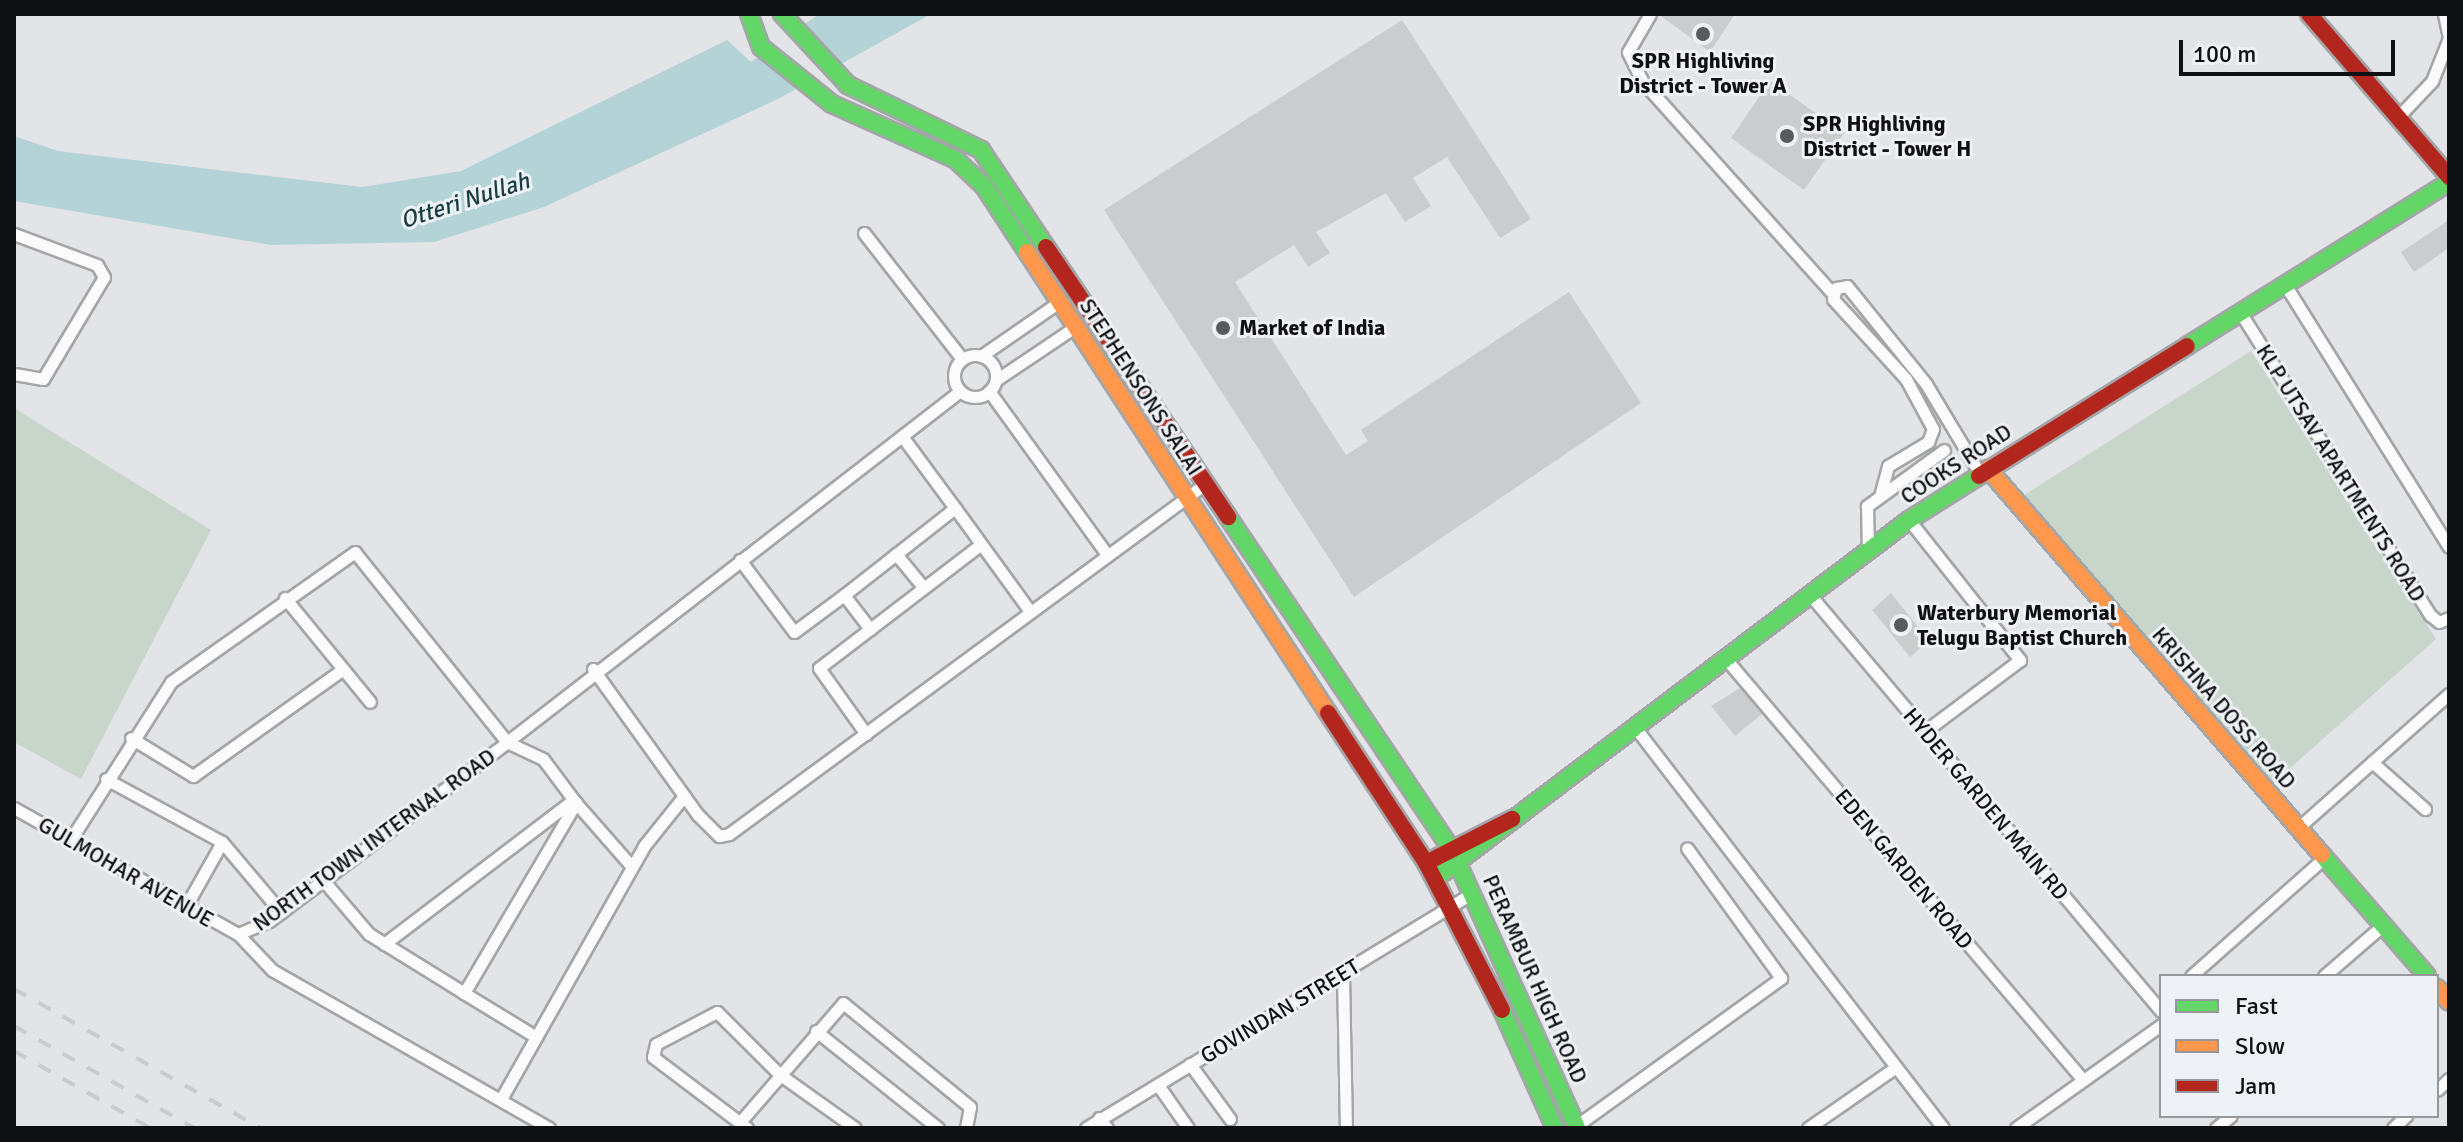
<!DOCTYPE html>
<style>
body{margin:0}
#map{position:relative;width:2463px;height:1142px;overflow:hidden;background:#e2e4e7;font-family:Signika,sans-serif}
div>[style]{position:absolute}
.green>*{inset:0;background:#c8d5cb}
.water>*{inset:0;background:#b4d3d6}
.pier>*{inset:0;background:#e2e4e7}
.building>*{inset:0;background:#cbccce}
.roads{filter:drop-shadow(2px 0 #a3a5a7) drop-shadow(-2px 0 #a3a5a7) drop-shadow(0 2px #a3a5a7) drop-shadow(0 -2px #a3a5a7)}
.street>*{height:11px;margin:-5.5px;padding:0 5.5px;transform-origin:5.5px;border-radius:5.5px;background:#fbfbfb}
.street>.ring{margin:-5.5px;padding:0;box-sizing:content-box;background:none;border:11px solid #fbfbfb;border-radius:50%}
.fast>*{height:16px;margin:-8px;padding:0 8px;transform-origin:8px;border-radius:8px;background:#63d668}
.slow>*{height:16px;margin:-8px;padding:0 8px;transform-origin:8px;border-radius:8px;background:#ff974d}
.jam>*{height:16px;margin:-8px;padding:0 8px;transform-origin:8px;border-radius:8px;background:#b3261e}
.rail>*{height:4px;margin-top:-2px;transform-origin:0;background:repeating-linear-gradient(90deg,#cbcbcc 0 14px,transparent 0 28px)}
.dots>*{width:22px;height:22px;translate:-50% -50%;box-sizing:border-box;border:4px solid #eef1f5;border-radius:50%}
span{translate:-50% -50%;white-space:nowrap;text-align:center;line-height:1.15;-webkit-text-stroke:6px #eef1f5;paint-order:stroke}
.poi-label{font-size:22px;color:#0f1011;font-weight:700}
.left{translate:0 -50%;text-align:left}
.street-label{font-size:22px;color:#0f1011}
.water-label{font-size:24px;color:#173f42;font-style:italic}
.frame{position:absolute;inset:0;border:16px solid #0f1011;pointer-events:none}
.legend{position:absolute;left:2159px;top:974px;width:280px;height:144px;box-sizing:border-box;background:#eef1f5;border:2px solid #95979a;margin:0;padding:10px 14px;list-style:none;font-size:24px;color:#0f1011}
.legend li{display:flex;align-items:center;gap:16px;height:40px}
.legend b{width:40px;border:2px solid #95979a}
.scale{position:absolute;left:2179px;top:40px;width:216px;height:36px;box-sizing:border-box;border:4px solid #0f1011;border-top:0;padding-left:10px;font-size:24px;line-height:28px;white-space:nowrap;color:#0f1011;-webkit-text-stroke:6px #eef1f5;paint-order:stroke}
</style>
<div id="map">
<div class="green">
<div style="clip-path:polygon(2251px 351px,2436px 639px,2272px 784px,2024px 495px)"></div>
<div style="clip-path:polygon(14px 408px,211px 530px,81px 779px,14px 742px)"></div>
</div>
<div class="water">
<div style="clip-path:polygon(819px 14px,931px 14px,780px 98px,544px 207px,434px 242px,271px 245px,14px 201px,14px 136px,58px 151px,362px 187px,461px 171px,727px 40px,751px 62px)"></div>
</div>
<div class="pier">
<div style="clip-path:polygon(796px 23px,844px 67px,799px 92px,759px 56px)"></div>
</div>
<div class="building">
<div style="clip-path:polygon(1658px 14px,1735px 14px,1710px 52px)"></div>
<div style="clip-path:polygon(1402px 20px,1531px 219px,1500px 238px,1447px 157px,1413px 178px,1431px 206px,1405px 222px,1386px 193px,1316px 232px,1330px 253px,1308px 267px,1294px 245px,1235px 282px,1346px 455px,1368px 441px,1361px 430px,1569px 292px,1641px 403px,1354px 597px,1104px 210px)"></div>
<div style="clip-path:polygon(1770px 81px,1844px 133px,1804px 190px,1731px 138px)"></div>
<div style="clip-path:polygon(2449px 220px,2449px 248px,2414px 272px,2401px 252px)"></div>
<div style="clip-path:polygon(1891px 593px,1929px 641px,1910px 657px,1872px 610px)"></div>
<div style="clip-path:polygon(1740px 688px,1762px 714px,1735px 736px,1711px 706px)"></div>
</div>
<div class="roads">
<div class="street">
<div style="left:1650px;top:14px;width:44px;rotate:120.1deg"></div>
<div style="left:1628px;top:52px;width:32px;rotate:64deg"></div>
<div style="left:1642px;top:81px;width:285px;rotate:48.1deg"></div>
<div style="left:2444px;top:14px;width:25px;rotate:78deg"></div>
<div style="left:2398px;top:117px;width:50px;rotate:-46.6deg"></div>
<div style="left:2432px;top:81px;width:46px;rotate:-68.4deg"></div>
<div style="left:864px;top:233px;width:160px;rotate:52.1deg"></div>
<div style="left:14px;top:234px;width:89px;rotate:20.5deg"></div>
<div style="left:97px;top:265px;width:14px;rotate:60deg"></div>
<div style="left:104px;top:277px;width:119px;rotate:120.9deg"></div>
<div style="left:43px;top:379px;width:29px;rotate:-170deg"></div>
<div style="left:2284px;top:283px;width:311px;rotate:58deg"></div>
<div style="left:2240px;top:312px;width:358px;rotate:57.9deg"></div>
<div style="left:2430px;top:615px;width:11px;rotate:38deg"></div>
<div style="left:2439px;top:622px;width:11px;rotate:-22deg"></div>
<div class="ring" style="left:954px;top:355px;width:31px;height:31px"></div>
<div style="left:981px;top:356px;width:95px;rotate:-34.7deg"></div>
<div style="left:996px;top:380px;width:95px;rotate:-33.9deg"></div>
<div style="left:989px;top:391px;width:198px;rotate:54.2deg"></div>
<div style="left:1880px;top:496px;width:31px;rotate:-75deg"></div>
<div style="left:1888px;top:466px;width:47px;rotate:-31deg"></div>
<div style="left:1928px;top:442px;width:14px;rotate:-69deg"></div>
<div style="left:1933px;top:429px;width:57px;rotate:-118.4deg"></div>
<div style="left:1906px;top:379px;width:108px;rotate:-132.4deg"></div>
<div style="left:1833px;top:299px;width:11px;rotate:-75deg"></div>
<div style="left:1836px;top:288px;width:11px;rotate:-10deg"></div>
<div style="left:1847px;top:286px;width:126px;rotate:51.1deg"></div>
<div style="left:1926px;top:384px;width:105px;rotate:59deg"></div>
<div style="left:955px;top:508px;width:126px;rotate:54deg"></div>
<div style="left:1909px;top:520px;width:179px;rotate:51.6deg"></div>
<div style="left:2020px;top:660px;width:119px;rotate:143.2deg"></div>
<div style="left:1868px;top:552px;width:46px;rotate:-91.2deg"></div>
<div style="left:1867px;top:506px;width:95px;rotate:-36deg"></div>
<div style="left:896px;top:554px;width:43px;rotate:50.7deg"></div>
<div style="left:740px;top:560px;width:90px;rotate:53.1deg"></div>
<div style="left:794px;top:632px;width:62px;rotate:-36.5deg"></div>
<div style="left:844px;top:595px;width:141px;rotate:-38.1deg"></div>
<div style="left:955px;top:508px;width:89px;rotate:-126.4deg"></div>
<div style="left:844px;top:595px;width:43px;rotate:52.6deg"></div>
<div style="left:1811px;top:596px;width:543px;rotate:49.86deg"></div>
<div style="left:285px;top:598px;width:134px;rotate:50.7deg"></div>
<div style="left:1726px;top:659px;width:552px;rotate:49.7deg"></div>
<div style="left:593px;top:669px;width:180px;rotate:54.3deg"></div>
<div style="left:698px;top:815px;width:30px;rotate:45deg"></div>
<div style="left:719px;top:836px;width:10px;rotate:-11deg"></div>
<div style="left:729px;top:834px;width:591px;rotate:-36.33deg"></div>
<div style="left:1634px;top:726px;width:507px;rotate:52.45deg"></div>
<div style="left:866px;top:734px;width:81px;rotate:-125.5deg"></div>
<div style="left:819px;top:668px;width:204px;rotate:-37.4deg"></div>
<div style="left:131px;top:738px;width:73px;rotate:31.5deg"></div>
<div style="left:193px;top:776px;width:184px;rotate:-35.5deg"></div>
<div style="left:2372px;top:762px;width:71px;rotate:41.6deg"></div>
<div style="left:106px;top:779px;width:132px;rotate:28.5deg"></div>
<div style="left:222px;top:842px;width:92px;rotate:49.9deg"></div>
<div style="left:576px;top:803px;width:85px;rotate:48.8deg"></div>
<div style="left:14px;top:808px;width:257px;rotate:29.4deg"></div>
<div style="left:238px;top:934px;width:34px;rotate:-23deg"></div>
<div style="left:269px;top:921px;width:298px;rotate:-36.9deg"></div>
<div style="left:507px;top:742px;width:243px;rotate:-128.7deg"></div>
<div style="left:355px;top:552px;width:225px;rotate:144.8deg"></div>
<div style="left:171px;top:682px;width:186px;rotate:122.5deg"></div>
<div style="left:2299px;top:827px;width:200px;rotate:-41.6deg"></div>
<div style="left:323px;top:880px;width:71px;rotate:49.6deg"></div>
<div style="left:369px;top:934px;width:112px;rotate:31.8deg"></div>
<div style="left:464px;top:993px;width:221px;rotate:-59.5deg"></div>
<div style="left:576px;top:803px;width:55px;rotate:-126.9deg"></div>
<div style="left:543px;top:759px;width:40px;rotate:-155deg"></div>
<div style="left:507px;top:742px;width:573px;rotate:-37.77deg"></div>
<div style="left:186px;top:906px;width:73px;rotate:-60.6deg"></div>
<div style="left:238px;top:934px;width:50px;rotate:46.6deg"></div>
<div style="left:272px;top:970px;width:319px;rotate:29.7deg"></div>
<div style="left:384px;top:944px;width:238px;rotate:-37.3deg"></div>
<div style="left:1343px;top:974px;width:154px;rotate:88.9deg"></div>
<div style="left:2191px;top:976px;width:178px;rotate:-41.6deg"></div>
<div style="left:2324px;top:976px;width:78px;rotate:-40.8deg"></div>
<div style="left:464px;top:993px;width:84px;rotate:31.4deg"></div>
<div style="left:816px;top:1031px;width:156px;rotate:38.5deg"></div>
<div style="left:1190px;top:1064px;width:68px;rotate:54deg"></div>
<div style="left:1158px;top:1085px;width:52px;rotate:55.1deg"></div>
<div style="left:2437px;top:1090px;width:16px;rotate:-43deg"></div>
<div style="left:501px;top:1099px;width:291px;rotate:-60.5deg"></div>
<div style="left:644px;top:846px;width:64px;rotate:-51.3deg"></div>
<div style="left:1099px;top:1118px;width:13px;rotate:51deg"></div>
<div style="left:740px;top:1122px;width:157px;rotate:-49.1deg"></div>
<div style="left:843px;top:1003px;width:164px;rotate:39.3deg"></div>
<div style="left:970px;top:1107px;width:21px;rotate:101deg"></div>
<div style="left:1576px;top:1126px;width:253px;rotate:-35.8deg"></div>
<div style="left:1781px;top:978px;width:160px;rotate:-125.9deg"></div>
<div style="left:747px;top:1128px;width:118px;rotate:-142.9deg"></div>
<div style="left:653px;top:1057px;width:13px;rotate:-77deg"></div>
<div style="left:656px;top:1044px;width:69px;rotate:-27.7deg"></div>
<div style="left:717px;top:1012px;width:88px;rotate:45deg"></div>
<div style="left:779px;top:1074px;width:93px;rotate:35.4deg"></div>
<div style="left:1086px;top:1128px;width:452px;rotate:-31.3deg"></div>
<div style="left:1808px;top:1128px;width:107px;rotate:-34.7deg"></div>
<div style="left:2016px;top:1128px;width:178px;rotate:-35.4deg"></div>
<div style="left:2216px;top:1128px;width:19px;rotate:-39deg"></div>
<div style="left:2393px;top:1128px;width:18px;rotate:-43deg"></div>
</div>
<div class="fast">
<div style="left:749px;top:14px;width:35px;rotate:70deg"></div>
<div style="left:761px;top:47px;width:91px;rotate:38.8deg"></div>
<div style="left:832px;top:104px;width:135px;rotate:24.1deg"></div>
<div style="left:955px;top:159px;width:40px;rotate:43deg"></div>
<div style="left:984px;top:186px;width:79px;rotate:56.9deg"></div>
<div style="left:782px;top:14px;width:97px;rotate:47.1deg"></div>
<div style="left:848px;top:85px;width:148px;rotate:26deg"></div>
<div style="left:981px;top:150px;width:117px;rotate:56.2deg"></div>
<div style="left:2187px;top:346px;width:309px;rotate:-32deg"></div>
<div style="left:1228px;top:517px;width:400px;rotate:56.1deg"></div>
<div style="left:1454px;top:855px;width:299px;rotate:65.7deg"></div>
<div style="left:2322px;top:855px;width:160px;rotate:49deg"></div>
<div style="left:1436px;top:878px;width:593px;rotate:-37.12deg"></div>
<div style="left:1909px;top:520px;width:83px;rotate:-32.2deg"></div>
<div style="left:1502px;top:1010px;width:129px;rotate:65.8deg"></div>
</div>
<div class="slow">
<div style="left:1027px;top:252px;width:551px;rotate:56.86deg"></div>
<div style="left:1988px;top:469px;width:510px;rotate:49.13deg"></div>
<div style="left:2437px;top:988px;width:18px;rotate:49deg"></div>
</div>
<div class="jam">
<div style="left:2309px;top:14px;width:215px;rotate:49.3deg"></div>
<div style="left:1046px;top:247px;width:326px;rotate:56deg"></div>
<div style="left:1979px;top:476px;width:245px;rotate:-32deg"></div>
<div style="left:1328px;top:713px;width:179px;rotate:56.8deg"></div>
<div style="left:1502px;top:1010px;width:165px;rotate:-117.3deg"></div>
<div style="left:1426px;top:863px;width:97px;rotate:-27.1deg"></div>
</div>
</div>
<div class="rail">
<div style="left:14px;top:989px;width:283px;rotate:29.4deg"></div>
<div style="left:14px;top:1026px;width:207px;rotate:29.5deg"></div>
<div style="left:14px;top:1051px;width:156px;rotate:29.5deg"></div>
</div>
<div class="dots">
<div style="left:1703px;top:34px;background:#595a5c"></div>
<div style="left:1787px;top:136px;background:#595a5c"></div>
<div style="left:1223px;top:328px;background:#595a5c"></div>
<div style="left:1901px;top:625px;background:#595a5c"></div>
</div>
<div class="poi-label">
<span style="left:1703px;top:73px">SPR Highliving<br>District - Tower A</span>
<span class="left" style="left:1803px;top:136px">SPR Highliving<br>District - Tower H</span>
<span class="left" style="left:1239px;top:328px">Market of India</span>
<span class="left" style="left:1917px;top:625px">Waterbury Memorial<br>Telugu Baptist Church</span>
</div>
<div class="street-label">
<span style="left:1141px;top:387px;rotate:57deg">STEPHENSONS SALAI</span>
<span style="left:1956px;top:464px;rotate:-33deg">COOKS ROAD</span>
<span style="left:2341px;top:473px;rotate:58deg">KLP UTSAV APARTMENTS ROAD</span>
<span style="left:2224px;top:708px;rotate:49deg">KRISHNA DOSS ROAD</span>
<span style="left:1986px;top:804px;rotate:50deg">HYDER GARDEN MAIN RD</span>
<span style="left:374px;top:840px;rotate:-36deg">NORTH TOWN INTERNAL ROAD</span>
<span style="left:1904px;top:869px;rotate:50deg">EDEN GARDEN ROAD</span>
<span style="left:126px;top:872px;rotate:30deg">GULMOHAR AVENUE</span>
<span style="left:1535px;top:979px;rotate:66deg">PERAMBUR HIGH ROAD</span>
<span style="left:1280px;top:1011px;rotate:-31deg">GOVINDAN STREET</span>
</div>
<div class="water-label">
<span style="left:465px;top:201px;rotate:-18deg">Otteri Nullah</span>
</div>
<div class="frame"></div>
<ul class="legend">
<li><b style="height:10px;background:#63d668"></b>Fast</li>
<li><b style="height:10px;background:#ff974d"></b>Slow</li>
<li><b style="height:10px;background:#b3261e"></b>Jam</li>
</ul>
<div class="scale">100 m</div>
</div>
